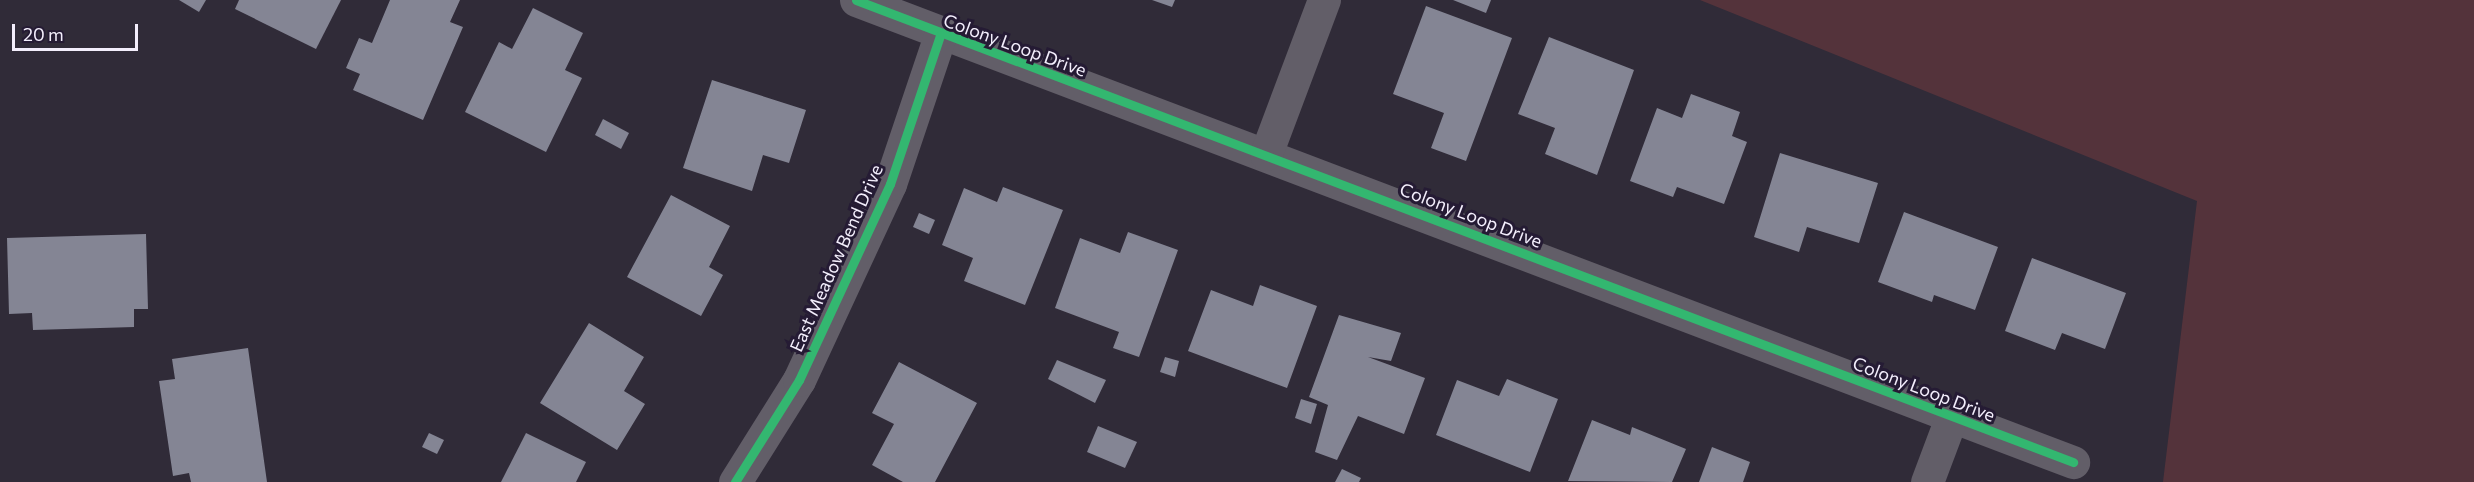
<!DOCTYPE html>
<style>
body{margin:0}
#map{position:relative;width:2474px;height:482px;overflow:hidden;background:#302b38;font-family:Commissioner,sans-serif}
div>[style]{position:absolute}
.green>*{inset:0;background:#54333b}
.building>*{inset:0;background:#848594}
.street>*{height:33px;margin:-16.5px;padding:0 16.5px;transform-origin:16.5px;border-radius:16.5px;background:#625e68}
.cycleway>*{height:9px;margin:-4.5px;padding:0 4.5px;transform-origin:4.5px;border-radius:4.5px;background:#33b770}
span{translate:-50% -50%;white-space:nowrap;text-align:center;line-height:1.15;-webkit-text-stroke:6px #251b34;paint-order:stroke}
.street-label{font-size:18px;color:#f3eefc}
.scale{position:absolute;left:12px;top:24px;width:126px;height:27px;box-sizing:border-box;border:3px solid #f3eefc;border-top:0;padding-left:8px;font-size:18px;line-height:21px;white-space:nowrap;color:#f3eefc;-webkit-text-stroke:4px #251b34;paint-order:stroke}
</style>
<div id="map">
<div class="green">
<div style="clip-path:polygon(1700px 0,2474px 0,2474px 482px,2163px 482px,2197px 201px)"></div>
</div>
<div class="building">
<div style="clip-path:polygon(179px 0,206px 0,199px 12px)"></div>
<div style="clip-path:polygon(239px 0,341px 0,316px 49px,235px 9px)"></div>
<div style="clip-path:polygon(390px 0,460px 0,450px 22px,463px 27px,423px 120px,353px 90px,360px 74px,346px 68px,359px 38px,372px 43px)"></div>
<div style="clip-path:polygon(1152px 0,1175px 0,1172px 7px)"></div>
<div style="clip-path:polygon(1453px 0,1491px 0,1486px 13px)"></div>
<div style="clip-path:polygon(1426px 6px,1512px 38px,1466px 161px,1431px 148px,1444px 113px,1393px 94px)"></div>
<div style="clip-path:polygon(533px 8px,583px 33px,565px 70px,582px 78px,546px 152px,465px 112px,499px 42px,512px 49px)"></div>
<div style="clip-path:polygon(1549px 37px,1634px 70px,1597px 175px,1545px 154px,1555px 128px,1518px 114px)"></div>
<div style="clip-path:polygon(712px 80px,806px 110px,789px 163px,763px 155px,752px 191px,683px 168px)"></div>
<div style="clip-path:polygon(1691px 94px,1740px 112px,1732px 136px,1747px 142px,1724px 204px,1677px 187px,1673px 197px,1630px 181px,1657px 108px,1682px 118px)"></div>
<div style="clip-path:polygon(603px 119px,629px 133px,621px 149px,595px 135px)"></div>
<div style="clip-path:polygon(1780px 153px,1878px 183px,1859px 243px,1807px 227px,1799px 252px,1754px 237px)"></div>
<div style="clip-path:polygon(1003px 187px,1063px 210px,1025px 305px,964px 281px,973px 258px,942px 245px,964px 188px,997px 202px)"></div>
<div style="clip-path:polygon(671px 195px,730px 226px,709px 267px,723px 275px,701px 316px,627px 277px)"></div>
<div style="clip-path:polygon(1904px 212px,1998px 247px,1975px 310px,1934px 295px,1932px 302px,1878px 282px)"></div>
<div style="clip-path:polygon(919px 213px,935px 220px,929px 234px,913px 227px)"></div>
<div style="clip-path:polygon(1128px 232px,1178px 250px,1139px 357px,1113px 348px,1119px 332px,1055px 308px,1080px 238px,1120px 253px)"></div>
<div style="clip-path:polygon(146px 234px,148px 309px,134px 309px,134px 327px,33px 330px,32px 313px,9px 314px,7px 238px)"></div>
<div style="clip-path:polygon(2032px 258px,2126px 293px,2105px 349px,2062px 333px,2055px 350px,2005px 331px)"></div>
<div style="clip-path:polygon(1260px 285px,1317px 306px,1287px 388px,1188px 351px,1211px 290px,1253px 306px)"></div>
<div style="clip-path:polygon(1339px 315px,1401px 333px,1391px 361px,1368px 357px,1425px 378px,1404px 434px,1358px 416px,1337px 460px,1315px 452px,1328px 405px,1309px 397px)"></div>
<div style="clip-path:polygon(589px 323px,644px 357px,624px 391px,645px 404px,617px 450px,540px 403px)"></div>
<div style="clip-path:polygon(248px 348px,267px 482px,191px 482px,189px 473px,173px 476px,159px 381px,175px 379px,172px 359px)"></div>
<div style="clip-path:polygon(1165px 357px,1179px 361px,1175px 377px,1160px 372px)"></div>
<div style="clip-path:polygon(1057px 360px,1106px 380px,1095px 403px,1048px 379px)"></div>
<div style="clip-path:polygon(899px 362px,977px 403px,935px 482px,903px 482px,872px 465px,894px 424px,872px 413px)"></div>
<div style="clip-path:polygon(1507px 379px,1558px 399px,1530px 472px,1436px 435px,1457px 380px,1499px 396px)"></div>
<div style="clip-path:polygon(1301px 399px,1317px 404px,1311px 424px,1295px 418px)"></div>
<div style="clip-path:polygon(1592px 420px,1630px 435px,1632px 427px,1686px 449px,1672px 482px,1568px 481px)"></div>
<div style="clip-path:polygon(1098px 426px,1137px 442px,1125px 468px,1087px 452px)"></div>
<div style="clip-path:polygon(429px 433px,444px 440px,437px 454px,422px 447px)"></div>
<div style="clip-path:polygon(526px 433px,586px 462px,576px 482px,501px 482px)"></div>
<div style="clip-path:polygon(1712px 447px,1750px 462px,1743px 482px,1699px 482px)"></div>
<div style="clip-path:polygon(1342px 469px,1361px 478px,1359px 482px,1335px 482px)"></div>
</div>
<div class="street">
<div style="left:856px;top:0;width:1302px;rotate:20.79deg"></div>
<div style="left:1266px;top:154px;width:165px;rotate:-69.4deg"></div>
<div style="left:735px;top:482px;width:120px;rotate:-57.9deg"></div>
<div style="left:799px;top:380px;width:216px;rotate:-65.1deg"></div>
<div style="left:890px;top:184px;width:157px;rotate:-71.4deg"></div>
<div style="left:1927px;top:482px;width:68px;rotate:-69.4deg"></div>
</div>
<div class="cycleway">
<div style="left:856px;top:0;width:1302px;rotate:20.79deg"></div>
<div style="left:735px;top:482px;width:120px;rotate:-57.9deg"></div>
<div style="left:799px;top:380px;width:216px;rotate:-65.1deg"></div>
<div style="left:890px;top:184px;width:157px;rotate:-71.4deg"></div>
</div>
<div class="street-label">
<span style="left:1015px;top:45px;rotate:20deg">Colony Loop Drive</span>
<span style="left:1471px;top:215px;rotate:21deg">Colony Loop Drive</span>
<span style="left:836px;top:258px;rotate:-66deg">East Meadow Bend Drive</span>
<span style="left:1924px;top:389px;rotate:21deg">Colony Loop Drive</span>
</div>
<div class="scale">20 m</div>
</div>
